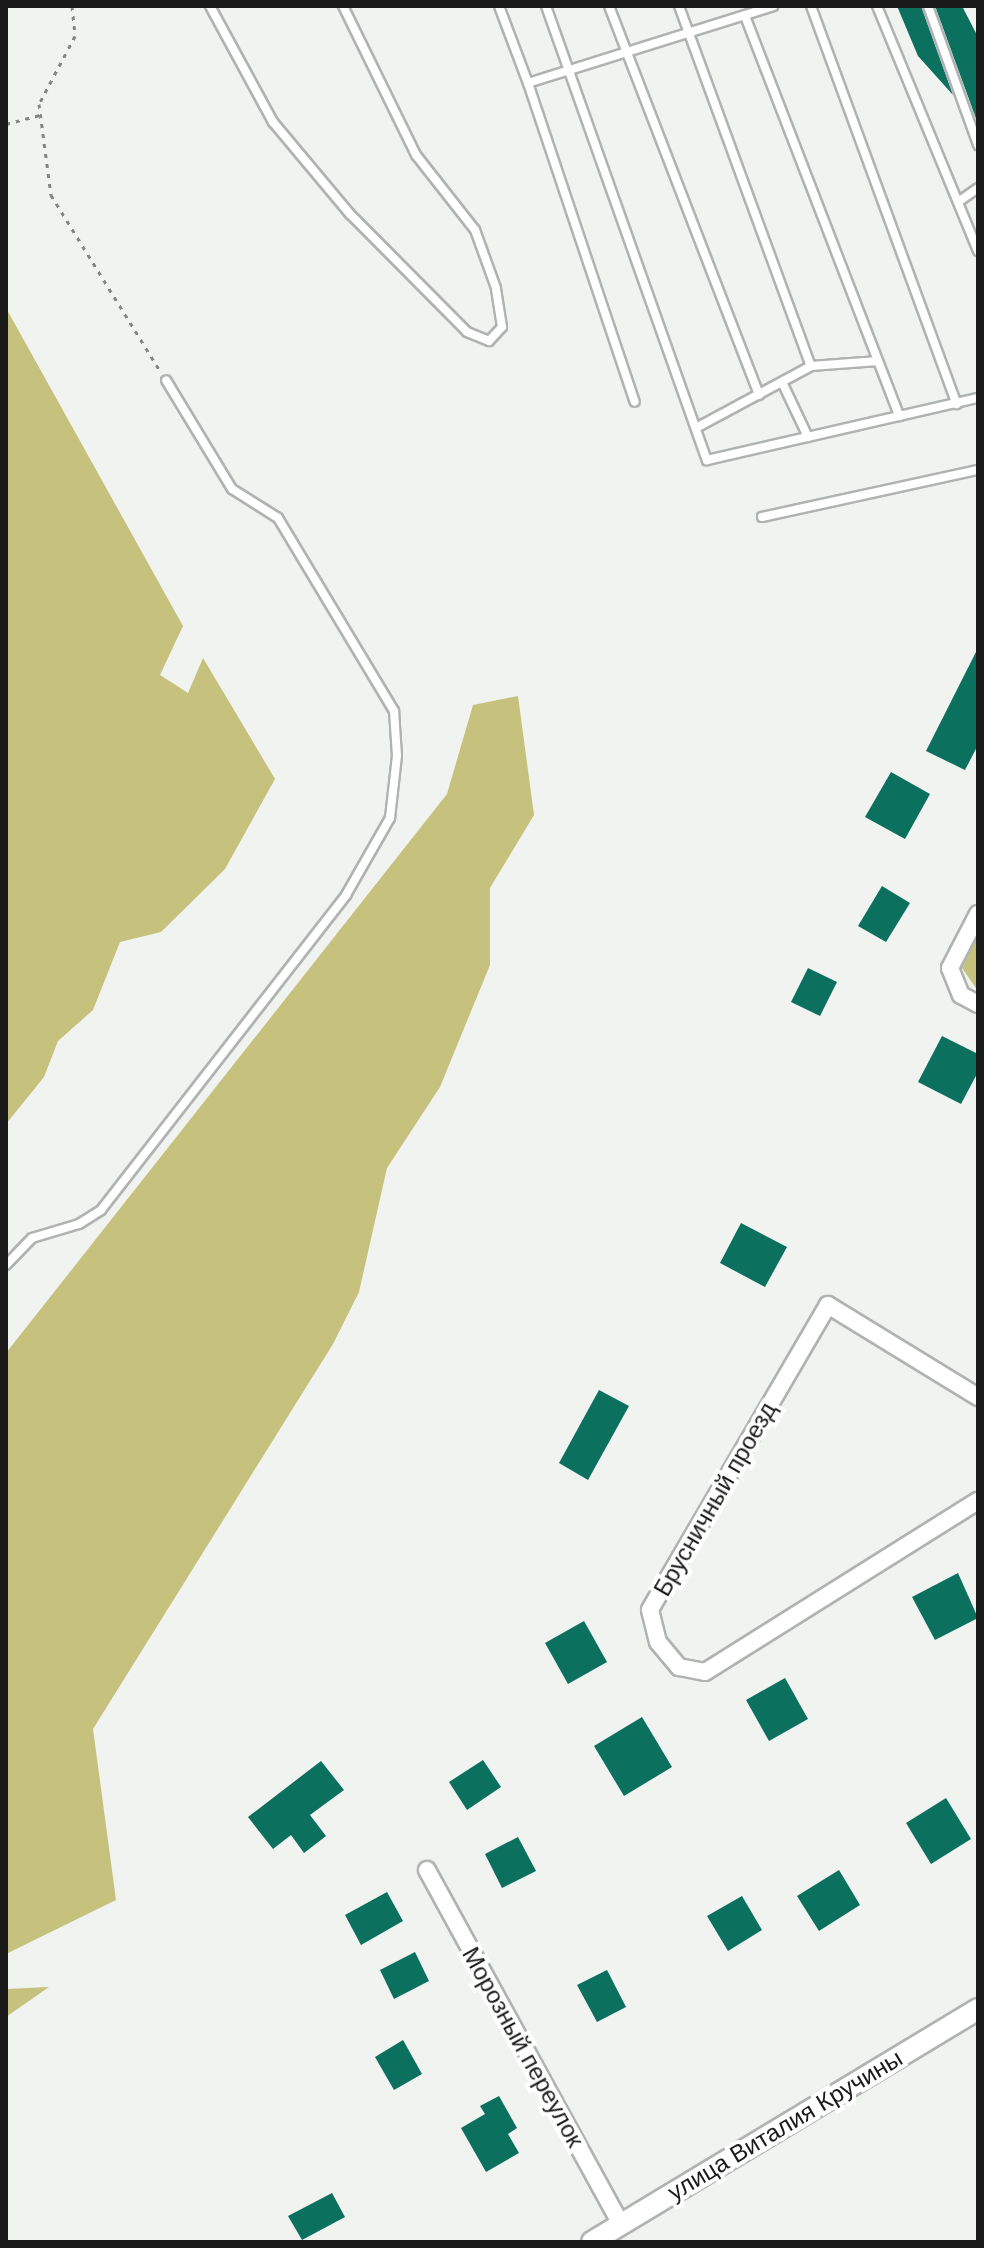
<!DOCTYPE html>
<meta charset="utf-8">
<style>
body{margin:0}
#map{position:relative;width:984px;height:2248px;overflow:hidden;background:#f0f3f0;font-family:Arial,sans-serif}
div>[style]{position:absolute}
.forest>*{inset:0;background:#c6c17d}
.building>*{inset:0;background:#0c705f}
.path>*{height:3px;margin-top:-1.5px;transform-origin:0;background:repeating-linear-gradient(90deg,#848684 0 4px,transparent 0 10px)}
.roads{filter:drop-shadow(2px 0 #b0b3b1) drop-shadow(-2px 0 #b0b3b1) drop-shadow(0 2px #b0b3b1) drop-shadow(0 -2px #b0b3b1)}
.service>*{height:8px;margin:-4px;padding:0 4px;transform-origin:4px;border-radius:4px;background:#fff}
.minor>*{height:16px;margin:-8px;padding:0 8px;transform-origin:8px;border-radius:8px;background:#fff}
.tertiary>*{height:20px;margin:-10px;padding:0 10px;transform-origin:10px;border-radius:10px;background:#fff}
span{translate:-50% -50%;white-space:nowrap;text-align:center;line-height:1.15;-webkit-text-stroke:8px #fff;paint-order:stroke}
.street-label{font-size:24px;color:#191a19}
.frame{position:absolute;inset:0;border:8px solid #191a19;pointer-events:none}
</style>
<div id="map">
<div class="forest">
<div style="clip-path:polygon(6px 308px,183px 626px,160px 675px,188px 693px,203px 658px,275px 779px,225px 869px,161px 932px,120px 942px,93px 1010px,58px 1041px,44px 1077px,6px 1124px)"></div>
<div style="clip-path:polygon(518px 696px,534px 815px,490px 888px,490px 965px,440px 1087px,387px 1168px,359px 1292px,333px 1344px,93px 1729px,116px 1900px,6px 1954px,6px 1353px,447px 794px,473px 705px)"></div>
<div style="clip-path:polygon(978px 936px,978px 991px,962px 968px)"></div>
<div style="clip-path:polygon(49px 1987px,6px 2017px,6px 1989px)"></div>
</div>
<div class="building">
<div style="clip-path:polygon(897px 6px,921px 6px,953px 95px,918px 56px)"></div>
<div style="clip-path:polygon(935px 6px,962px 6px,978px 37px,978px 124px)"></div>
<div style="clip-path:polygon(978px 648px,978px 745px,965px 770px,926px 751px)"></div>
<div style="clip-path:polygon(891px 772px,930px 794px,905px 839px,865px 817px)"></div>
<div style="clip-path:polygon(882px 886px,910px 903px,886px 942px,858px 926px)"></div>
<div style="clip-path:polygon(808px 968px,837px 982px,820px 1016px,791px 1002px)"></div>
<div style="clip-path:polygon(942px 1036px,978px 1054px,978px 1072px,961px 1104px,918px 1082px)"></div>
<div style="clip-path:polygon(741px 1223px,787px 1247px,765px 1287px,720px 1263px)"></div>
<div style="clip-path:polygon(599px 1390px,629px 1406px,588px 1480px,559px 1463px)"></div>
<div style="clip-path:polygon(958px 1573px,978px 1618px,935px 1640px,912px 1597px)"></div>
<div style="clip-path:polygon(584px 1621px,607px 1662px,568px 1684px,545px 1643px)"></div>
<div style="clip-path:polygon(785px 1678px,808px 1719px,769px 1741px,746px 1700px)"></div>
<div style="clip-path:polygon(642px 1717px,672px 1767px,624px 1796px,594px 1746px)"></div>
<div style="clip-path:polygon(483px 1760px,501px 1787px,467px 1810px,449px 1782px)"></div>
<div style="clip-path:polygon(321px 1761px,344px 1790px,310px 1815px,326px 1836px,304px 1853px,291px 1835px,273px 1849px,248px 1817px)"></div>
<div style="clip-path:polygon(946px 1798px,971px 1839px,931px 1864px,906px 1823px)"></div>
<div style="clip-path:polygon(518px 1837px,536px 1871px,502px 1888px,485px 1854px)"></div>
<div style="clip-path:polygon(839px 1870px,860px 1905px,819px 1931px,797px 1896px)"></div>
<div style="clip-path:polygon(387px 1892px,403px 1921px,361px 1945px,345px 1915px)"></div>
<div style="clip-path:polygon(742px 1896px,762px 1930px,728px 1951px,707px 1916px)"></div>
<div style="clip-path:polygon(415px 1952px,429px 1981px,394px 1999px,380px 1970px)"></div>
<div style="clip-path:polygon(607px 1970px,626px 2007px,597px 2022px,577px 1985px)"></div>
<div style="clip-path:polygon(403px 2040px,422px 2074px,394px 2090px,375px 2057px)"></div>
<div style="clip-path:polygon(499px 2096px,517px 2128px,508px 2134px,519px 2153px,486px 2172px,461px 2128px,485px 2114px,480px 2106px)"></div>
<div style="clip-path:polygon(332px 2193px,345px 2217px,302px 2240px,288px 2216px)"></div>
</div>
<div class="path">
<div style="left:72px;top:6px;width:30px;rotate:84deg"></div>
<div style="left:75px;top:36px;width:77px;rotate:117.9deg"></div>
<div style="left:39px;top:104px;width:92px;rotate:82.5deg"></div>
<div style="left:51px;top:195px;width:205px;rotate:58.2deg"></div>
<div style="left:6px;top:124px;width:35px;rotate:-15deg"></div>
</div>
<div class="roads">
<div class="service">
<div style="left:210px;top:6px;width:132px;rotate:61.5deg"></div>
<div style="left:273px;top:122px;width:120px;rotate:50.1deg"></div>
<div style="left:350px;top:214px;width:166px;rotate:45.2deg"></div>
<div style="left:467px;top:332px;width:24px;rotate:22deg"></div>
<div style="left:489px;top:341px;width:19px;rotate:-47deg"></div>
<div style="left:502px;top:327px;width:39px;rotate:-99deg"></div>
<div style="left:496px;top:288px;width:62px;rotate:-109.9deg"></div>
<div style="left:475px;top:230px;width:95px;rotate:-128.2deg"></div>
<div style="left:416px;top:155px;width:166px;rotate:-116.1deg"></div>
<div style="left:499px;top:6px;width:82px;rotate:69.4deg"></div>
<div style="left:528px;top:83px;width:257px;rotate:-17.4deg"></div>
<div style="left:546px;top:6px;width:482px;rotate:70.5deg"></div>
<div style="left:707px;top:460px;width:278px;rotate:-12.9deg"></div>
<div style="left:609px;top:6px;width:417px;rotate:68.9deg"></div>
<div style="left:679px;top:6px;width:383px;rotate:69.9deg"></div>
<div style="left:811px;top:6px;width:424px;rotate:69.9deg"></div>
<div style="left:877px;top:6px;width:265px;rotate:67.6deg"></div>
<div style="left:928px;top:6px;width:148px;rotate:70.2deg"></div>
<div style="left:745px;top:16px;width:429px;rotate:68.9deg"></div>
<div style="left:528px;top:83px;width:336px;rotate:71.5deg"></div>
<div style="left:958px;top:202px;width:24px;rotate:-35deg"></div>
<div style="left:782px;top:382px;width:61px;rotate:64.7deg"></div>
<div style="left:696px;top:428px;width:131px;rotate:-28.3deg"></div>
<div style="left:811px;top:366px;width:67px;rotate:-4.3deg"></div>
<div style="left:762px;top:517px;width:221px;rotate:-12.3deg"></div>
<div style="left:6px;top:1265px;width:37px;rotate:-46deg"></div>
<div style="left:32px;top:1238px;width:49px;rotate:-16.6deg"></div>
<div style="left:79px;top:1224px;width:26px;rotate:-32deg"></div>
<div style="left:101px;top:1210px;width:399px;rotate:-52.1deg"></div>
<div style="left:346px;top:895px;width:89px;rotate:-60.3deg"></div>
<div style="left:390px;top:818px;width:62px;rotate:-83.6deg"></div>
<div style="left:397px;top:756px;width:45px;rotate:-93.8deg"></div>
<div style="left:394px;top:711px;width:225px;rotate:-121deg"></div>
<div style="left:278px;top:518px;width:54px;rotate:-147.8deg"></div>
<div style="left:232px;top:489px;width:127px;rotate:-121.2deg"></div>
</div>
<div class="minor">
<div style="left:978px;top:914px;width:61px;rotate:117.4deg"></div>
<div style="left:950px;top:968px;width:29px;rotate:68deg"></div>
<div style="left:961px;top:995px;width:19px;rotate:28deg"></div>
<div style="left:978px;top:1397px;width:176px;rotate:-148.5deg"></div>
<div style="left:828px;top:1305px;width:353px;rotate:120.3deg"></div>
<div style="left:650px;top:1610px;width:33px;rotate:76deg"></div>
<div style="left:658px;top:1642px;width:33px;rotate:50deg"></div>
<div style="left:679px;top:1667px;width:26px;rotate:11deg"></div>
<div style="left:705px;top:1672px;width:322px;rotate:-32.1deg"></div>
<div style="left:427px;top:1870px;width:404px;rotate:61.3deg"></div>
</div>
<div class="tertiary">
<div style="left:592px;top:2242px;width:451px;rotate:-31.1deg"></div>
</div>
</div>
<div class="street-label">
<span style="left:715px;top:1499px;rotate:-60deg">Брусничный проезд</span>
<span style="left:523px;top:2047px;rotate:61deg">Морозный переулок</span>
<span style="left:785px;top:2125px;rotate:-31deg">улица Виталия Кручины</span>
</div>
<div class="frame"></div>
</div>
